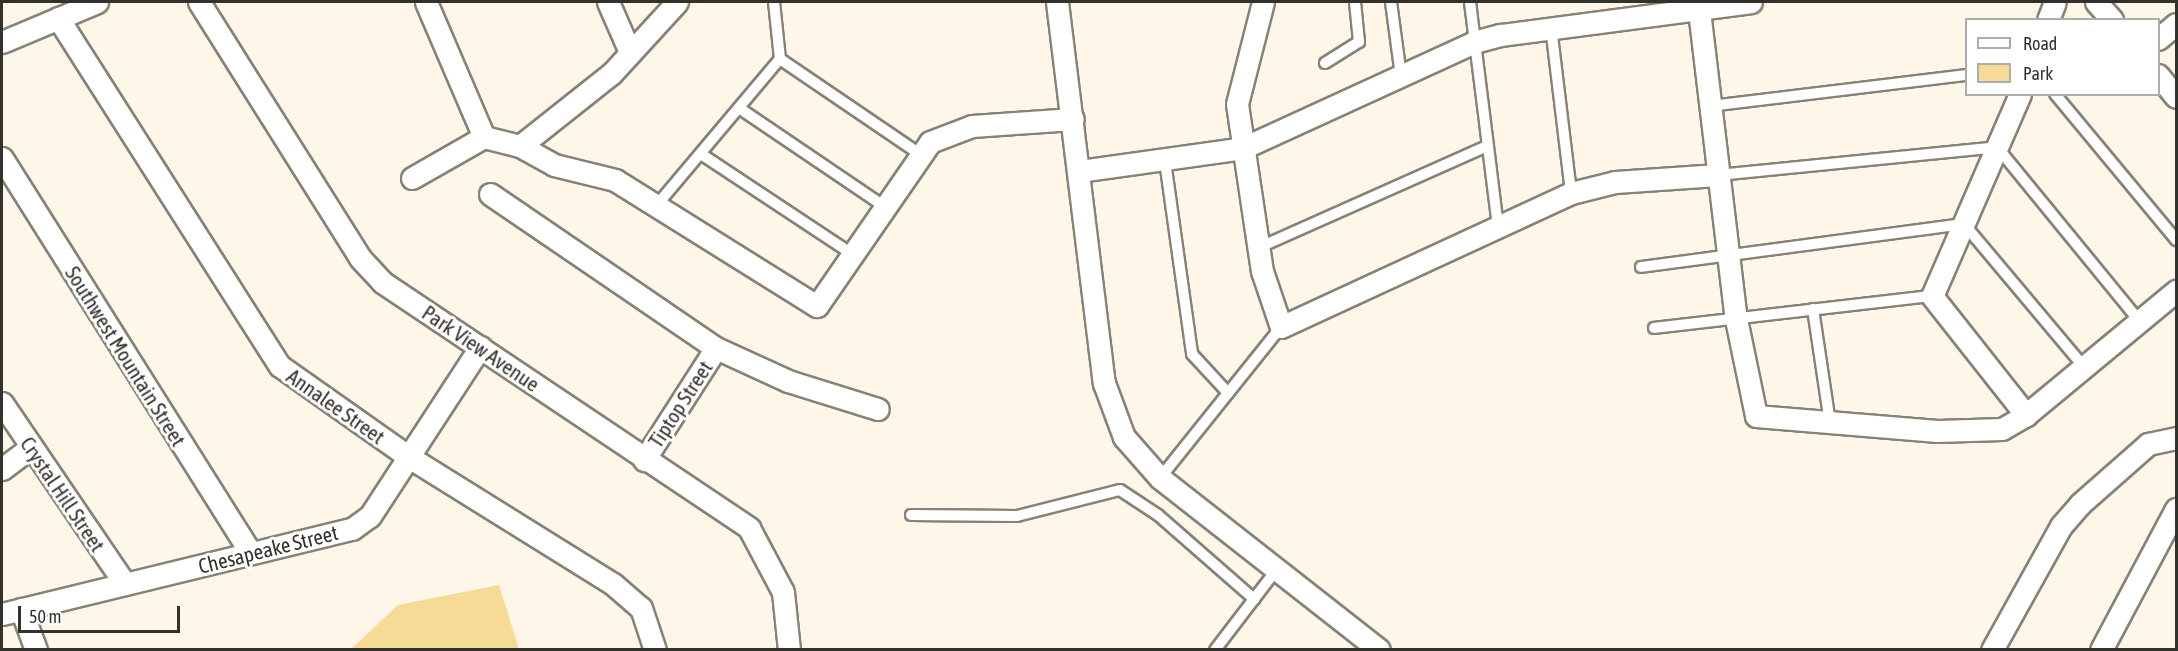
<!DOCTYPE html>
<style>
body{margin:0}
#map{position:relative;width:2178px;height:651px;overflow:hidden;background:#fef7e9;font-family:"Asap Condensed",sans-serif}
div>[style]{position:absolute}
.green>*{inset:0;background:#f8da97}
.roads{filter:drop-shadow(2px 0 #878275) drop-shadow(-2px 0 #878275) drop-shadow(0 2px #878275) drop-shadow(0 -2px #878275)}
.lane>*{height:10px;margin:-5px;padding:0 5px;transform-origin:5px;border-radius:5px;background:#fff}
.street>*{height:21px;margin:-10.5px;padding:0 10.5px;transform-origin:10.5px;border-radius:10.5px;background:#fff}
span{translate:-50% -50%;white-space:nowrap;text-align:center;line-height:1.15;-webkit-text-stroke:6px #fff;paint-order:stroke}
.street-label{font-size:21px;color:#33312c}
.frame{position:absolute;inset:0;border:3px solid #33312c;pointer-events:none}
.legend{position:absolute;left:1965px;top:18px;width:195px;height:78px;box-sizing:border-box;background:#fff;border:2px solid #adadab;margin:0;padding:8px 10px;list-style:none;font-size:18px;color:#33312c}
.legend li{display:flex;align-items:center;gap:12px;height:30px}
.legend b{width:30px;border:2px solid #adadab}
.scale{position:absolute;left:18px;top:606px;width:162px;height:27px;box-sizing:border-box;border:3px solid #33312c;border-top:0;padding-left:8px;font-size:18px;line-height:21px;white-space:nowrap;color:#33312c;-webkit-text-stroke:4px #fff;paint-order:stroke}
</style>
<div id="map">
<div class="green">
<div style="clip-path:polygon(499px 585px,519px 649px,351px 649px,398px 605px)"></div>
</div>
<div class="roads">
<div class="lane">
<div style="left:1391px;top:2px;width:75px;rotate:82.3deg"></div>
<div style="left:1470px;top:2px;width:226px;rotate:82.9deg"></div>
<div style="left:1551px;top:27px;width:167px;rotate:83.1deg"></div>
<div style="left:780px;top:59px;width:169px;rotate:34.2deg"></div>
<div style="left:1325px;top:63px;width:40px;rotate:-32deg"></div>
<div style="left:1359px;top:42px;width:40px;rotate:-95.7deg"></div>
<div style="left:2055px;top:94px;width:190px;rotate:50.3deg"></div>
<div style="left:1710px;top:106px;width:258px;rotate:-6.9deg"></div>
<div style="left:739px;top:108px;width:175px;rotate:34.1deg"></div>
<div style="left:701px;top:154px;width:181px;rotate:33.5deg"></div>
<div style="left:1165px;top:161px;width:195px;rotate:82deg"></div>
<div style="left:1192px;top:354px;width:53px;rotate:47.3deg"></div>
<div style="left:1718px;top:175px;width:280px;rotate:-5.7deg"></div>
<div style="left:1997px;top:147px;width:226px;rotate:50.7deg"></div>
<div style="left:656px;top:206px;width:192px;rotate:-49.9deg"></div>
<div style="left:780px;top:59px;width:57px;rotate:-96deg"></div>
<div style="left:1258px;top:248px;width:251px;rotate:-24deg"></div>
<div style="left:1641px;top:267px;width:326px;rotate:-7.6deg"></div>
<div style="left:1964px;top:224px;width:187px;rotate:50deg"></div>
<div style="left:1813px;top:309px;width:115px;rotate:81.5deg"></div>
<div style="left:1654px;top:328px;width:280px;rotate:-6.6deg"></div>
<div style="left:1160px;top:478px;width:193px;rotate:-51.3deg"></div>
<div style="left:911px;top:515px;width:106px;rotate:0.5deg"></div>
<div style="left:1017px;top:516px;width:106px;rotate:-14.2deg"></div>
<div style="left:1120px;top:490px;width:45px;rotate:33.3deg"></div>
<div style="left:1158px;top:515px;width:128px;rotate:41.2deg"></div>
<div style="left:1215px;top:650px;width:102px;rotate:-52.6deg"></div>
</div>
<div class="street">
<div style="left:199px;top:2px;width:302px;rotate:57.8deg"></div>
<div style="left:360px;top:258px;width:33px;rotate:47deg"></div>
<div style="left:382px;top:282px;width:442px;rotate:33.8deg"></div>
<div style="left:749px;top:528px;width:72px;rotate:62deg"></div>
<div style="left:783px;top:592px;width:58px;rotate:84.1deg"></div>
<div style="left:426px;top:2px;width:147px;rotate:66.8deg"></div>
<div style="left:608px;top:2px;width:55px;rotate:66.3deg"></div>
<div style="left:1057px;top:2px;width:384px;rotate:83deg"></div>
<div style="left:1104px;top:383px;width:58px;rotate:69.7deg"></div>
<div style="left:1124px;top:437px;width:55px;rotate:48.7deg"></div>
<div style="left:1160px;top:478px;width:278px;rotate:38.1deg"></div>
<div style="left:1263px;top:2px;width:105px;rotate:104.3deg"></div>
<div style="left:1237px;top:104px;width:169px;rotate:81.5deg"></div>
<div style="left:1262px;top:271px;width:59px;rotate:71.3deg"></div>
<div style="left:1281px;top:327px;width:319px;rotate:-24.8deg"></div>
<div style="left:1571px;top:193px;width:45px;rotate:-14deg"></div>
<div style="left:1615px;top:182px;width:103px;rotate:-3.9deg"></div>
<div style="left:1698px;top:2px;width:319px;rotate:83.2deg"></div>
<div style="left:1736px;top:319px;width:99px;rotate:78.3deg"></div>
<div style="left:1756px;top:416px;width:182px;rotate:4.7deg"></div>
<div style="left:1937px;top:431px;width:65px;rotate:-1.8deg"></div>
<div style="left:2002px;top:429px;width:28px;rotate:-30deg"></div>
<div style="left:2026px;top:415px;width:195px;rotate:-39.6deg"></div>
<div style="left:2096px;top:2px;width:24px;rotate:48deg"></div>
<div style="left:58px;top:18px;width:413px;rotate:57.5deg"></div>
<div style="left:280px;top:366px;width:158px;rotate:35.2deg"></div>
<div style="left:409px;top:457px;width:240px;rotate:31.9deg"></div>
<div style="left:613px;top:584px;width:37px;rotate:41deg"></div>
<div style="left:641px;top:608px;width:44px;rotate:71.6deg"></div>
<div style="left:2048px;top:20px;width:19px;rotate:-69deg"></div>
<div style="left:2158px;top:39px;width:23px;rotate:-40deg"></div>
<div style="left:2px;top:42px;width:103px;rotate:-22.8deg"></div>
<div style="left:2158px;top:75px;width:28px;rotate:51deg"></div>
<div style="left:2020px;top:94px;width:220px;rotate:113.5deg"></div>
<div style="left:1932px;top:296px;width:152px;rotate:51.7deg"></div>
<div style="left:520px;top:146px;width:117px;rotate:-38.4deg"></div>
<div style="left:612px;top:73px;width:96px;rotate:-47.5deg"></div>
<div style="left:2px;top:158px;width:467px;rotate:57.8deg"></div>
<div style="left:1080px;top:171px;width:165px;rotate:-8deg"></div>
<div style="left:1243px;top:148px;width:254px;rotate:-24.6deg"></div>
<div style="left:1474px;top:42px;width:28px;rotate:-15deg"></div>
<div style="left:1501px;top:35px;width:252px;rotate:-7.5deg"></div>
<div style="left:412px;top:178px;width:83px;rotate:-29.7deg"></div>
<div style="left:484px;top:137px;width:37px;rotate:14deg"></div>
<div style="left:520px;top:146px;width:39px;rotate:29deg"></div>
<div style="left:554px;top:165px;width:63px;rotate:13.8deg"></div>
<div style="left:615px;top:180px;width:238px;rotate:32deg"></div>
<div style="left:817px;top:306px;width:199px;rotate:-55.4deg"></div>
<div style="left:930px;top:142px;width:45px;rotate:-20.9deg"></div>
<div style="left:972px;top:126px;width:101px;rotate:-4deg"></div>
<div style="left:490px;top:194px;width:273px;rotate:34.3deg"></div>
<div style="left:716px;top:348px;width:79px;rotate:24.6deg"></div>
<div style="left:788px;top:381px;width:94px;rotate:17.3deg"></div>
<div style="left:2px;top:403px;width:219px;rotate:55.8deg"></div>
<div style="left:644px;top:460px;width:133px;rotate:-57.3deg"></div>
<div style="left:2px;top:469px;width:36px;rotate:-37deg"></div>
<div style="left:21px;top:609px;width:44px;rotate:69.9deg"></div>
<div style="left:2px;top:614px;width:360px;rotate:-13.7deg"></div>
<div style="left:352px;top:529px;width:22px;rotate:-36deg"></div>
<div style="left:370px;top:516px;width:202px;rotate:-56.9deg"></div>
<div style="left:1992px;top:650px;width:142px;rotate:-60.9deg"></div>
<div style="left:2061px;top:526px;width:29px;rotate:-49deg"></div>
<div style="left:2080px;top:504px;width:91px;rotate:-41.4deg"></div>
<div style="left:2148px;top:444px;width:29px;rotate:-12deg"></div>
<div style="left:2101px;top:650px;width:160px;rotate:-62deg"></div>
</div>
</div>
<div class="street-label">
<span style="left:481px;top:348px;rotate:34deg">Park View Avenue</span>
<span style="left:126px;top:356px;rotate:58deg">Southwest Mountain Street</span>
<span style="left:680px;top:404px;rotate:-57deg">Tiptop Street</span>
<span style="left:336px;top:406px;rotate:35deg">Annalee Street</span>
<span style="left:63px;top:494px;rotate:56deg">Crystal Hill Street</span>
<span style="left:268px;top:549px;rotate:-14deg">Chesapeake Street</span>
</div>
<div class="frame"></div>
<ul class="legend">
<li><b style="height:8px;background:#fff"></b>Road</li>
<li><b style="height:16px;background:#f8da97"></b>Park</li>
</ul>
<div class="scale">50 m</div>
</div>
